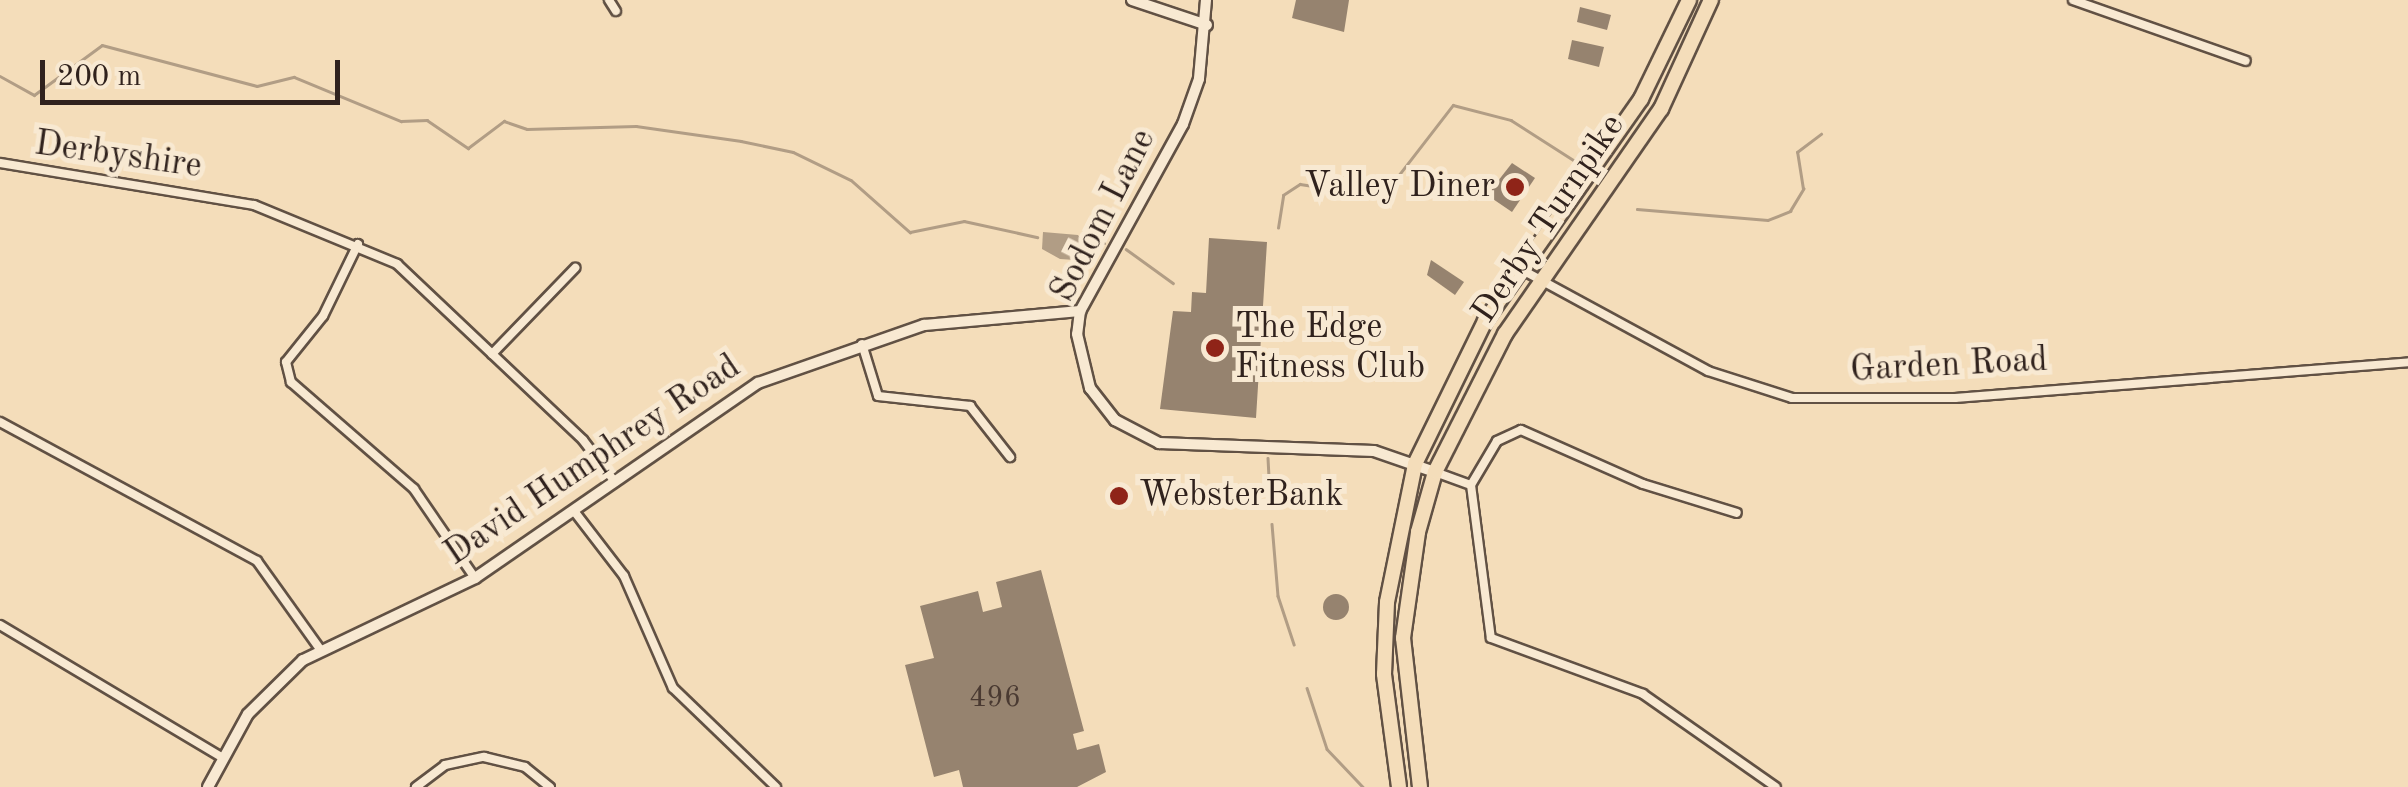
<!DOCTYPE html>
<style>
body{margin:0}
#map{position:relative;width:2408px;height:787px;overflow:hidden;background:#f4ddba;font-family:"Old Standard TT",serif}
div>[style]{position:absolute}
.water>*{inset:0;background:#b19d85}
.stream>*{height:2.5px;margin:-1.25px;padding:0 1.25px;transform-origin:1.25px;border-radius:1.25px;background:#b19d85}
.building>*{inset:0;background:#96836f}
.round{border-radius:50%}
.roads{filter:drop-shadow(2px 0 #615144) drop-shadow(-2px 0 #615144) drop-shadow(0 2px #615144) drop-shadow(0 -2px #615144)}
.minor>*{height:8px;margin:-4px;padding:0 4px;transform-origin:4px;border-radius:4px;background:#f8e9d2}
.tertiary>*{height:10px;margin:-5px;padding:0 5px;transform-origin:5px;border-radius:5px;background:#f8e9d2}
.trunk>*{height:14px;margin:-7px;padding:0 7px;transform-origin:7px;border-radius:7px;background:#f4ddba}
.dots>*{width:28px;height:28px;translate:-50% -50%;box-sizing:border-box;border:5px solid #f8e9d2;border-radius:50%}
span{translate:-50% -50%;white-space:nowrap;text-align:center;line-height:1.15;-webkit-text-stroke:10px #f8e9d2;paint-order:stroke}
.number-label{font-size:30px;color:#4a3a32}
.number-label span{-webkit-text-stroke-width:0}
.street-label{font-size:35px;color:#30221d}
.poi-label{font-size:35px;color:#30221d}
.right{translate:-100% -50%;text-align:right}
.left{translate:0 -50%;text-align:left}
.scale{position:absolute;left:40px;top:60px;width:300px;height:45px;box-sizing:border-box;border:5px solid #30221d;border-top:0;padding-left:12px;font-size:30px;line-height:35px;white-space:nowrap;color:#30221d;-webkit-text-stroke:8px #f8e9d2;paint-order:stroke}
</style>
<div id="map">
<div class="water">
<div style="clip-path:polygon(1043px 232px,1078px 235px,1087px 248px,1075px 260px,1060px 259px,1042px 249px)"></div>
</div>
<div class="stream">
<div style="left:0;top:76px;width:39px;rotate:29deg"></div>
<div style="left:34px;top:95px;width:84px;rotate:-36.3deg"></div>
<div style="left:102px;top:45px;width:160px;rotate:14.8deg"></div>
<div style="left:257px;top:86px;width:38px;rotate:-14deg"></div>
<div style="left:294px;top:77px;width:116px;rotate:22.4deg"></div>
<div style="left:401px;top:121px;width:26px;rotate:-2deg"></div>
<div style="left:427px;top:120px;width:50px;rotate:34.3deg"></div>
<div style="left:468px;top:148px;width:45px;rotate:-36.9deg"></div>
<div style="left:504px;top:121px;width:24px;rotate:19deg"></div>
<div style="left:527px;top:129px;width:109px;rotate:-1.6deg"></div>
<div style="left:636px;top:126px;width:106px;rotate:8.1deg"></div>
<div style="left:741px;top:141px;width:53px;rotate:11.9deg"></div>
<div style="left:793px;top:152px;width:64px;rotate:25.8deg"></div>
<div style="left:851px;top:180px;width:79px;rotate:41.4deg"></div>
<div style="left:910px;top:232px;width:55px;rotate:-11.5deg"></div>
<div style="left:964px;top:221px;width:75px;rotate:12.4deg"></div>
<div style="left:1637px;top:209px;width:131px;rotate:4.8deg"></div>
<div style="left:1768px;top:220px;width:24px;rotate:-22deg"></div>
<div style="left:1790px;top:211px;width:26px;rotate:-59deg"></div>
<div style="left:1803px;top:189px;width:37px;rotate:-99deg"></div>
<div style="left:1797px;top:152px;width:30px;rotate:-37deg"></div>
<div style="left:1278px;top:228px;width:33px;rotate:-81deg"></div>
<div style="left:1283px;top:195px;width:20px;rotate:-33deg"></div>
<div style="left:1300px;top:184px;width:75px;rotate:8.5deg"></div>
<div style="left:1374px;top:195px;width:15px;rotate:-23deg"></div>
<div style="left:1388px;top:189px;width:106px;rotate:-52.3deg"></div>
<div style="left:1453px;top:105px;width:60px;rotate:14.5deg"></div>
<div style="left:1511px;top:120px;width:76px;rotate:32.6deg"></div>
<div style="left:1085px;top:244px;width:19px;rotate:-3deg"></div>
<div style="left:1126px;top:249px;width:58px;rotate:35.9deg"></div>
<div style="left:1268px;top:458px;width:39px;rotate:87deg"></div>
<div style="left:1272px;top:524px;width:72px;rotate:85.2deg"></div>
<div style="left:1278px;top:596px;width:51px;rotate:71.6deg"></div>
<div style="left:1307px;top:688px;width:64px;rotate:71.8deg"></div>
<div style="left:1327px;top:749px;width:52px;rotate:46.5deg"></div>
</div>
<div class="building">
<div style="clip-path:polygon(1296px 0,1349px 0,1344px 32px,1292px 18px)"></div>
<div style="clip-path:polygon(1580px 7px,1611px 15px,1607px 30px,1577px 22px)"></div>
<div style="clip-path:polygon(1572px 40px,1604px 47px,1599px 67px,1568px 59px)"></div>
<div style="clip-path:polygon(1512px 163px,1535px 178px,1512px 212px,1487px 195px)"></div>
<div style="clip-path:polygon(1209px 238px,1267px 242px,1256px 418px,1160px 409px,1173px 311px,1191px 312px,1192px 292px,1206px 293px)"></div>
<div style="clip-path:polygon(1431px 260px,1464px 282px,1455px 295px,1427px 275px)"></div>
<div style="clip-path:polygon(1041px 570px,1084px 731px,1073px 734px,1077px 750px,1099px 744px,1106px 772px,1077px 787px,963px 787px,959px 770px,934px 777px,905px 665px,934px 658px,920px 606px,978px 591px,983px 612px,1002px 607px,996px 582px)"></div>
<div class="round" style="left:1323px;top:594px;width:26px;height:26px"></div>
</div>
<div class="roads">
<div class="minor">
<div style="left:609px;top:0;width:13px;rotate:58deg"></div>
<div style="left:2073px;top:0;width:183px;rotate:19.4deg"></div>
<div style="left:0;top:163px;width:257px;rotate:9.4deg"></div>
<div style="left:254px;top:205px;width:155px;rotate:22.4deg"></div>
<div style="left:397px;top:264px;width:256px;rotate:43.4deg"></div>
<div style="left:583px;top:440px;width:53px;rotate:52.7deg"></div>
<div style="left:358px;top:244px;width:80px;rotate:115.9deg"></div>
<div style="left:323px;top:316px;width:59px;rotate:128.8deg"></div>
<div style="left:286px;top:362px;width:21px;rotate:76deg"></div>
<div style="left:291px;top:382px;width:163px;rotate:41deg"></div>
<div style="left:414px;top:489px;width:108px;rotate:55.6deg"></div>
<div style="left:1524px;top:271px;width:209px;rotate:28.5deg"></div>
<div style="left:1708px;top:371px;width:88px;rotate:17.8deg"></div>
<div style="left:1792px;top:398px;width:163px"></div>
<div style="left:1955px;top:398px;width:454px;rotate:-4.5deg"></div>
<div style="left:862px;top:344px;width:54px;rotate:72.9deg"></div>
<div style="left:878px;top:396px;width:93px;rotate:6.2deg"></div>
<div style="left:970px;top:406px;width:65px;rotate:51.9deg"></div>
<div style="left:492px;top:354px;width:120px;rotate:-46deg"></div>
<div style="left:0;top:422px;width:292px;rotate:28.4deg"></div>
<div style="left:257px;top:561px;width:108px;rotate:54.4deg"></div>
<div style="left:1435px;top:472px;width:38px;rotate:20deg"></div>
<div style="left:1471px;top:485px;width:154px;rotate:82.6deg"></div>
<div style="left:1491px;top:638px;width:162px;rotate:20.2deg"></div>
<div style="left:1643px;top:694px;width:162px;rotate:35deg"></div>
<div style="left:1471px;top:485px;width:51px;rotate:-59.4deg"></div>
<div style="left:1497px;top:441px;width:26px;rotate:-25deg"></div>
<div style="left:1521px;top:430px;width:133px;rotate:23.9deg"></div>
<div style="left:1643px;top:484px;width:98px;rotate:17.1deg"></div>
<div style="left:574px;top:511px;width:82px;rotate:52.4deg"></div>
<div style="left:624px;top:576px;width:122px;rotate:66.4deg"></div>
<div style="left:673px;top:688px;width:143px;rotate:43.9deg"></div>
<div style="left:0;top:625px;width:257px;rotate:30.8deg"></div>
<div style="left:416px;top:787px;width:36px;rotate:-37deg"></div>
<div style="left:445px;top:765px;width:40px;rotate:-12deg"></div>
<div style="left:484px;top:757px;width:42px;rotate:13.7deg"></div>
<div style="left:525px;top:767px;width:32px;rotate:39deg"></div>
</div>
<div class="tertiary">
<div style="left:1132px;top:0;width:79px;rotate:18.4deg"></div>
<div style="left:1206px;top:0;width:79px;rotate:95.1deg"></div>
<div style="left:1199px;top:79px;width:48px;rotate:109.6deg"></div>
<div style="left:1183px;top:124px;width:213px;rotate:118.8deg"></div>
<div style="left:1080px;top:311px;width:23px;rotate:97deg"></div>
<div style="left:1077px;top:334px;width:56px;rotate:76.5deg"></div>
<div style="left:1090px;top:388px;width:41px;rotate:52deg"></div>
<div style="left:1115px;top:420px;width:50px;rotate:27.6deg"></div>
<div style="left:1159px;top:443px;width:215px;rotate:2.1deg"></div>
<div style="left:1374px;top:451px;width:65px;rotate:19deg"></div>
<div style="left:208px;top:787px;width:83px;rotate:-61.3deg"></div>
<div style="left:248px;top:714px;width:77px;rotate:-44.5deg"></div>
<div style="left:303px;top:660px;width:191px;rotate:-25.5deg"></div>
<div style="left:475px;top:578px;width:344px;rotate:-34.6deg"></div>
<div style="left:758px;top:383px;width:176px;rotate:-19.3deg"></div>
<div style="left:924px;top:325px;width:157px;rotate:-5.1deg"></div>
</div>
<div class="trunk">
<div style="left:1399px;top:787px;width:114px;rotate:-97.6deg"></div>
<div style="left:1384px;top:674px;width:72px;rotate:-87.6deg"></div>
<div style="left:1387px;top:602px;width:141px;rotate:-78.5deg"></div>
<div style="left:1415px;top:464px;width:159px;rotate:-63.9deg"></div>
<div style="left:1485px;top:321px;width:271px;rotate:-54.9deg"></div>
<div style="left:1641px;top:99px;width:110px;rotate:-64.1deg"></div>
<div style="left:1420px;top:787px;width:150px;rotate:-96.5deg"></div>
<div style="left:1403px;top:638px;width:107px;rotate:-81.9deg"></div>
<div style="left:1418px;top:532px;width:62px;rotate:-74.2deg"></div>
<div style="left:1435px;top:472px;width:155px;rotate:-63.1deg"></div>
<div style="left:1505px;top:334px;width:274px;rotate:-55.3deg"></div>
<div style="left:1661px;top:109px;width:120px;rotate:-65.4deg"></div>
</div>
</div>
<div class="dots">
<div style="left:1515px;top:187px;background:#8f2418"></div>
<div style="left:1215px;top:348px;background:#8f2418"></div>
<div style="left:1119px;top:496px;background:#8f2418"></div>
</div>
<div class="number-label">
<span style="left:995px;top:698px">496</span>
</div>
<div class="street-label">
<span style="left:118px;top:156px;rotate:8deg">Derbyshire</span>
<span style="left:1104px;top:216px;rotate:-63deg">Sodom Lane</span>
<span style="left:1549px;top:219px;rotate:-56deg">Derby Turnpike</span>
<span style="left:1949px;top:366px;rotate:-3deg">Garden Road</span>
<span style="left:593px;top:461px;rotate:-34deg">David Humphrey Road</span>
</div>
<div class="poi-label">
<span class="right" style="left:1495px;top:187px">Valley Diner</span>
<span class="left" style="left:1235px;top:348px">The Edge<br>Fitness Club</span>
<span class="left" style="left:1139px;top:496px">WebsterBank</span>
</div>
<div class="scale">200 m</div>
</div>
